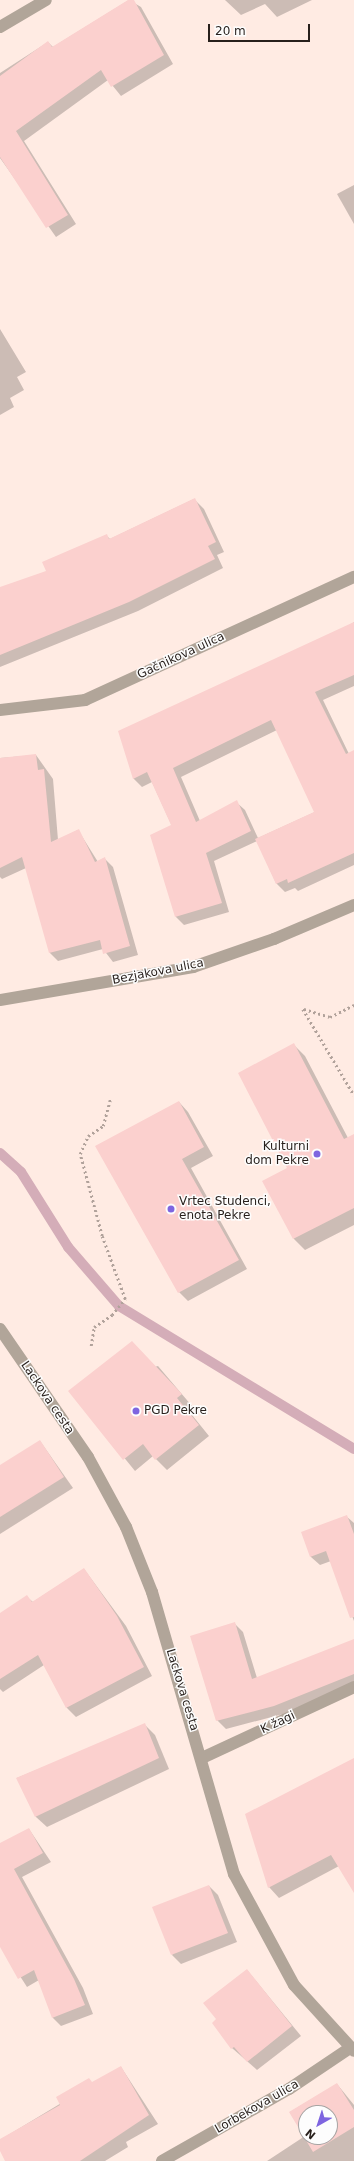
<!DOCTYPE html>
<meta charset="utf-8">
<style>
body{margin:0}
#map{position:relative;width:354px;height:2161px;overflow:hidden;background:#ffebe3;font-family:"DejaVu Sans",sans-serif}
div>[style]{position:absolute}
.shadow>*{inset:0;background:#0003}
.stream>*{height:10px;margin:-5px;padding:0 5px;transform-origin:5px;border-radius:5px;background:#d4adb8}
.building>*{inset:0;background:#fbd0ce}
.path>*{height:2.5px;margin-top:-1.25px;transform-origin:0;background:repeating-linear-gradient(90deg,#b1a29b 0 2px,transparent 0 5px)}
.minor>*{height:12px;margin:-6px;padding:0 6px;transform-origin:6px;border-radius:6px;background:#b1a599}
.tertiary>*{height:12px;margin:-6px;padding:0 6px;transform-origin:6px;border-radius:6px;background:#b1a599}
.dots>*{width:11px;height:11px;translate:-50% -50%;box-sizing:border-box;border:2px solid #fdfdfd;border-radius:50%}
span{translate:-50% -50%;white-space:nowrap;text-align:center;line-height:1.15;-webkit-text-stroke:3px #fdfdfd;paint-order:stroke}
.street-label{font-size:12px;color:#271f1b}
.poi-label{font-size:12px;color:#271f1b}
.right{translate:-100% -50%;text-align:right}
.left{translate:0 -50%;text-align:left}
.north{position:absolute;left:298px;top:2105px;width:40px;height:40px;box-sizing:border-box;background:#fdfdfd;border:1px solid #a7a4a3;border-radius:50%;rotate:219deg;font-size:11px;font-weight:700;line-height:16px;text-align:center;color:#271f1b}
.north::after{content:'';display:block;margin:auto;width:14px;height:18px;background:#7e65e0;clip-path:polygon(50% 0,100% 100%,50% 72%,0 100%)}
.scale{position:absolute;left:208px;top:24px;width:102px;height:18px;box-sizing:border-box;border:2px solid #271f1b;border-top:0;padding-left:5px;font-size:12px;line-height:14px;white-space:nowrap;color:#271f1b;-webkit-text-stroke:3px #fdfdfd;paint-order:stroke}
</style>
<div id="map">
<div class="shadow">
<div style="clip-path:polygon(129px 0,141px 7px,173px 64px,121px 96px,108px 80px,24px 141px,76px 224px,56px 237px,0 158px,0 73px,48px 42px,53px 47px)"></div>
<div style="clip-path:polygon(225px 0,312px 0,277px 17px,265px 4px,241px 15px)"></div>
<div style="clip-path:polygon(354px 185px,354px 224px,337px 194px)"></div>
<div style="clip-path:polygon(0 329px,26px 372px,17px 377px,24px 390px,10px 398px,14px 407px,0 415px)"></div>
<div style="clip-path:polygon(194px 499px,204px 509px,224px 552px,217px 555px,223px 568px,138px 611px,0 667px,0 588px,48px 572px,106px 535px,110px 539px)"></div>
<div style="clip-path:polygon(evenodd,354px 622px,354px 686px,323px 700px,349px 754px,354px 752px,354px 865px,298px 891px,295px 888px,285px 892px,276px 883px,257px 841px,214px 861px,229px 912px,184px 925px,176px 917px,151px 836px,172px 826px,152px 782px,142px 787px,133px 778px,354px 622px,277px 730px,315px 812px,258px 838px,245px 810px,236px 802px,200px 821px,181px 777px,277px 730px)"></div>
<div style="clip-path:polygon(36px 755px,53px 779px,58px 840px,78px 830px,98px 862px,104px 858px,113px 867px,138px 955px,113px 962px,103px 949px,58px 961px,50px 953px,26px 868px,2px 879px,0 877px,0 758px)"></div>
<div style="clip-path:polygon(294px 1045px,305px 1056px,348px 1138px,354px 1135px,354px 1225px,305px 1250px,294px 1239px,264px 1181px,289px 1168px)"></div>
<div style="clip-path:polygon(179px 1102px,188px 1112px,213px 1156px,191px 1168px,247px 1269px,188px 1301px,179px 1292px)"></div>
<div style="clip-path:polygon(158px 1366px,192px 1406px,188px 1410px,209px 1436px,167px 1470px,153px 1456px,135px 1471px,70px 1391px)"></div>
<div style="clip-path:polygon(40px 1441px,73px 1488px,0 1534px,0 1467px)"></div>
<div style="clip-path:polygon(346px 1516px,354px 1523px,354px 1621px,331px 1561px,320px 1565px,311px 1557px,302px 1533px)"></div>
<div style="clip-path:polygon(84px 1569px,126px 1626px,152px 1676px,76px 1717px,67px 1708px,44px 1665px,3px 1692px,0 1689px,0 1614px,27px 1597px,33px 1602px)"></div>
<div style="clip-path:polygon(234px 1623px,243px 1632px,257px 1678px,354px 1640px,354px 1683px,283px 1714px,226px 1729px,217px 1720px)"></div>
<div style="clip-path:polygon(145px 1725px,155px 1735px,169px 1769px,47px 1827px,36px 1817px,17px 1778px)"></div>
<div style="clip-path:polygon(354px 1785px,354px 1891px,339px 1866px,279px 1898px,269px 1887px)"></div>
<div style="clip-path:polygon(29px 1829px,51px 1862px,22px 1877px,83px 1988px,93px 2014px,61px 2026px,53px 2018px,39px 1980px,27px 1987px,0 1945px,0 1845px)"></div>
<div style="clip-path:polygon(209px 1886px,218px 1895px,237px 1942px,181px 1964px,172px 1955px)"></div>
<div style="clip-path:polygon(247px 1970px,301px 2036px,257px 2070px,232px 2048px,218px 2020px)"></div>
<div style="clip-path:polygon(121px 2067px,158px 2124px,126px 2142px,128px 2147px,105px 2161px,7px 2161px,0 2140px)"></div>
<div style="clip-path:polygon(evenodd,337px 2084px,354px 2105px,354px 2161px,267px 2161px,305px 2136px,290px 2112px,337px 2084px,306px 2113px,330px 2113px,330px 2137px,306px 2137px,306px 2113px)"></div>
</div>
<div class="stream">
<div style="left:0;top:1153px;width:28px;rotate:42deg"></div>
<div style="left:21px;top:1172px;width:89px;rotate:57.9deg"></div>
<div style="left:68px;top:1247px;width:78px;rotate:49.2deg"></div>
<div style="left:119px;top:1306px;width:275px;rotate:31.3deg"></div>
</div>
<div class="building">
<div style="clip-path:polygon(128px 0,134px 0,164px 55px,111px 87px,101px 70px,16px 131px,68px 215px,46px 228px,0 157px,0 76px,48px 41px,52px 47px)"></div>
<div style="clip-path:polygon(195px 498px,216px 542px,208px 546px,215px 559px,129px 602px,0 655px,0 587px,46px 571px,42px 562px,107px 534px,109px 539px)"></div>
<div style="clip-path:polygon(354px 622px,354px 675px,315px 692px,346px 754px,354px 750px,354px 853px,288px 883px,287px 879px,276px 884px,255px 839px,314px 812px,271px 720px,173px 768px,196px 822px,237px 800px,251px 831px,206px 853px,222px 903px,175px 917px,150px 835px,171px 825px,147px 772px,133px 779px,118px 731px)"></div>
<div style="clip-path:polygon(36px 754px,38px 770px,44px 769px,51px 842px,79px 829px,95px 862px,105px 857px,130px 946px,103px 954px,100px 940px,49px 953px,22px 857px,0 868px,0 758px)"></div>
<div style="clip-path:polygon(294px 1043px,344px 1139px,354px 1134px,354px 1208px,293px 1239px,262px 1181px,287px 1168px,238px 1073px)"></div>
<div style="clip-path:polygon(179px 1101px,204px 1147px,182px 1159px,239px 1260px,178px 1293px,95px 1146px)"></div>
<div style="clip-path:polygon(132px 1341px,182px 1394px,177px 1398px,199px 1425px,155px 1460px,143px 1444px,123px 1460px,68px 1391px)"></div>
<div style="clip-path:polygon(40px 1440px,64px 1477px,0 1517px,0 1465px)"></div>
<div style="clip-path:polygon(347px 1515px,354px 1534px,354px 1617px,350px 1618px,326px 1551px,310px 1557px,301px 1532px)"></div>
<div style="clip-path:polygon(84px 1568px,117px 1616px,144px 1667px,66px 1708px,38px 1655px,0 1679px,0 1613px,27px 1595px,32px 1602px)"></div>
<div style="clip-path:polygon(235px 1622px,252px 1679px,354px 1639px,354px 1674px,274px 1706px,216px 1721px,190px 1636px)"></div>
<div style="clip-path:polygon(145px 1723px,159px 1758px,35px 1817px,16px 1778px)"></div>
<div style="clip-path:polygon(354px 1758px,354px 1893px,331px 1855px,268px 1888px,245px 1814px)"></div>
<div style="clip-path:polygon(29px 1828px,43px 1853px,14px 1869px,74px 1979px,85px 2005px,52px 2018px,34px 1970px,18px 1979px,0 1947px,0 1843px)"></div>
<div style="clip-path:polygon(209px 1885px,228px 1933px,171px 1955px,152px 1907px)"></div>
<div style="clip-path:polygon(247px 1969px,292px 2026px,247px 2062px,234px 2047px,231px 2049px,212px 2023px,216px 2019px,203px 2003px)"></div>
<div style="clip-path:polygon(121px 2066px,149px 2115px,80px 2161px,5px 2161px,0 2151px,0 2139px,60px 2105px,56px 2097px,89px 2078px,92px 2082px)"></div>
<div style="clip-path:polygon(evenodd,337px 2083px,354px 2110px,354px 2127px,313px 2152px,289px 2112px,337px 2083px,306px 2113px,330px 2113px,330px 2137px,306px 2137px,306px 2113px)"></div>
</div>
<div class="path">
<div style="left:303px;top:1009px;width:100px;rotate:59.3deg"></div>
<div style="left:304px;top:1009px;width:27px;rotate:17deg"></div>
<div style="left:330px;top:1017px;width:27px;rotate:-27deg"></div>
<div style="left:91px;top:1346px;width:19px;rotate:-81deg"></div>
<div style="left:94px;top:1327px;width:22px;rotate:-34deg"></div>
<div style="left:112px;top:1315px;width:21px;rotate:-51deg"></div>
<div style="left:125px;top:1299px;width:67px;rotate:-110.1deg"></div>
<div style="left:102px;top:1236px;width:85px;rotate:-105deg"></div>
<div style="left:80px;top:1154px;width:20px;rotate:-66deg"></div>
<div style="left:88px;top:1136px;width:18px;rotate:-34deg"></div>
<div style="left:103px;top:1126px;width:28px;rotate:-75deg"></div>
</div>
<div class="minor">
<div style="left:0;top:27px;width:53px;rotate:-30.4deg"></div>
<div style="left:0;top:710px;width:86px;rotate:-6.7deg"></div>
<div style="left:85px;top:700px;width:296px;rotate:-24.6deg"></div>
<div style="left:0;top:1000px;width:196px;rotate:-9.7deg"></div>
<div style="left:193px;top:967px;width:86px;rotate:-19.1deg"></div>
<div style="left:274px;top:939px;width:87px;rotate:-23deg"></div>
<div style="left:202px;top:1758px;width:168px;rotate:-25deg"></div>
<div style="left:162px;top:2161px;width:146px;rotate:-29.6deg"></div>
<div style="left:289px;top:2089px;width:73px;rotate:-33.9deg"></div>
</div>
<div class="tertiary">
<div style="left:0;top:1329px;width:155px;rotate:55.5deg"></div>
<div style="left:88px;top:1457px;width:80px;rotate:61.5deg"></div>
<div style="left:126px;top:1527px;width:70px;rotate:68.2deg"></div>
<div style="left:152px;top:1592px;width:294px;rotate:73.8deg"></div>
<div style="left:234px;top:1874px;width:126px;rotate:61.6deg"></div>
<div style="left:294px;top:1985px;width:89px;rotate:47.7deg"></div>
</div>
<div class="dots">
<div style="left:317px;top:1154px;background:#7e65e0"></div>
<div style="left:171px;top:1209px;background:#7e65e0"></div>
<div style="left:136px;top:1411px;background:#7e65e0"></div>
</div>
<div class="street-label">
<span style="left:181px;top:656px;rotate:-25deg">Gačnikova ulica</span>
<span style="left:158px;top:972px;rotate:-11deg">Bezjakova ulica</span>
<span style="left:47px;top:1398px;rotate:56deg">Lackova cesta</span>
<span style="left:182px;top:1690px;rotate:73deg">Lackova cesta</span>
<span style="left:278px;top:1723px;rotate:-25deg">K žagi</span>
<span style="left:257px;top:2107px;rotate:-30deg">Lorbekova ulica</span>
</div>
<div class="poi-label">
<span class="right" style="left:309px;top:1154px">Kulturni<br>dom Pekre</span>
<span class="left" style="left:179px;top:1209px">Vrtec Studenci,<br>enota Pekre</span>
<span class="left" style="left:144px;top:1411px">PGD Pekre</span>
</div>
<div class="north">N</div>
<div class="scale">20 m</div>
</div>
